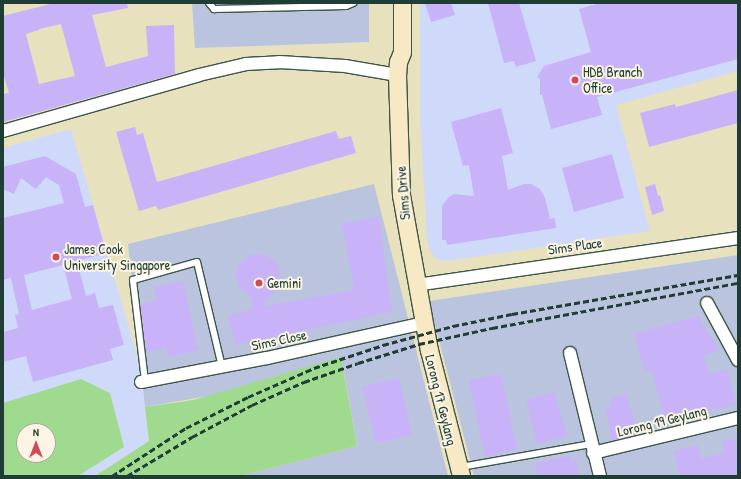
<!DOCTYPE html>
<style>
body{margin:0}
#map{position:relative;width:741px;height:479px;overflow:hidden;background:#e8e1be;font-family:"Patrick Hand",sans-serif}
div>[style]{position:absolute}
.built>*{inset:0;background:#cfdafa}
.industrial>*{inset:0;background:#bac4de}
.green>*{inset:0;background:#9fda8e}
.building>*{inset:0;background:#c8b3f9}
.roads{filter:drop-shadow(1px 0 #3d5649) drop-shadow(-1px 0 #3d5649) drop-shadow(0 1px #3d5649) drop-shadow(0 -1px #3d5649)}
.lane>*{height:6px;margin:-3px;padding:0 3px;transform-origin:3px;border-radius:3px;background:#fff}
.street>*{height:12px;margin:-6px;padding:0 6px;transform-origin:6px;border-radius:6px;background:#fff}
.secondary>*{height:17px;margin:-8.5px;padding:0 8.5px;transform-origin:8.5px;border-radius:8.5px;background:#f7e9c3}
.rail>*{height:3px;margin-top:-1.5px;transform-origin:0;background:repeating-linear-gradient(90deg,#1f3d34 0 6px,transparent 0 9px)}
.dots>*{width:11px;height:11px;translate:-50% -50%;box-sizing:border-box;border:2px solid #fcf5e5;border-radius:50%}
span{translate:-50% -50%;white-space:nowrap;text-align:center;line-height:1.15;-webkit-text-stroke:4px #fcf5e5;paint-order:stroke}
.poi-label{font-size:14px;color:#1f3d34}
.left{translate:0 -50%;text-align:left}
.street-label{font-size:14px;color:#1f3d34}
.frame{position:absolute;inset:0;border:4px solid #1f3d34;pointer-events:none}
.north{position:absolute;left:16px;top:423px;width:40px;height:40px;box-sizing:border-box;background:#fcf5e5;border:1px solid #a4ab9e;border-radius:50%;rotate:0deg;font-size:11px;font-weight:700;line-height:16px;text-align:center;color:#1f3d34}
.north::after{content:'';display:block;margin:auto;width:14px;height:18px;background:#d1495b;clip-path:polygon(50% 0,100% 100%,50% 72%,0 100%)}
</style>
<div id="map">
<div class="built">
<div style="clip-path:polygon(420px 3px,738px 3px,738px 71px,616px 105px,650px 231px,447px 261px,436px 259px,430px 251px,427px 240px,420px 118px)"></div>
<div style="clip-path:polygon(evenodd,71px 129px,140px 366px,149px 441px,95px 476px,3px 476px,3px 148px,71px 129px,24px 431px,48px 431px,48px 455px,24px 455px,24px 431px)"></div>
</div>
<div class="industrial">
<div style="clip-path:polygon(192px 3px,369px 3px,369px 42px,195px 48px)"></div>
<div style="clip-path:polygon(374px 184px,448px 476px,240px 476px,357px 446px,344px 372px,145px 407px,128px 244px)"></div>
<div style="clip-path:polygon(738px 255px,738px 476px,474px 476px,429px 301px)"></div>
</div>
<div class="green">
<div style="clip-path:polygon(341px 357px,357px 446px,240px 476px,95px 476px,149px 441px,145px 407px,193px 400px)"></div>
<div style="clip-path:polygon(evenodd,81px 379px,110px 393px,124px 447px,78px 476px,3px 476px,3px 403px,81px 379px,24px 431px,48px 431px,48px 455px,24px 455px,24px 431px)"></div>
</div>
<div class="building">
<div style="clip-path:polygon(evenodd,54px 3px,127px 3px,128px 8px,92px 15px,106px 67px,148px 56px,146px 26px,174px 25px,175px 74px,3px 122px,3px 94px,9px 93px,3px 73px,3px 16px,54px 3px,61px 24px,75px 76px,39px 84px,26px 34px,39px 30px,39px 29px,61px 24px)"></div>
<div style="clip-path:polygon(425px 3px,451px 3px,455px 15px,431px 22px)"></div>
<div style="clip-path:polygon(488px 3px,519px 3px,536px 61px,516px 67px,514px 61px,504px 63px)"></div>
<div style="clip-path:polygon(600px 3px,738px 3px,738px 59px,597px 97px,602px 115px,551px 129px,542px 95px,540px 95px,540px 79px,537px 77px,544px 66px,591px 52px,579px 9px)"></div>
<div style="clip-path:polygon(738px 90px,738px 123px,649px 147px,640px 113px,675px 104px,676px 107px)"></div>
<div style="clip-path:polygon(501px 108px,513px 153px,502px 156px,508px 190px,524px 184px,531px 184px,540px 189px,545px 198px,550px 219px,555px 218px,556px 228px,447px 245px,446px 240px,442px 240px,442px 206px,449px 197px,454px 194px,474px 196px,469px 165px,463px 166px,451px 122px)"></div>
<div style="clip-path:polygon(135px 127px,137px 135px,143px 133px,157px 182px,336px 131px,339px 139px,351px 136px,356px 153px,158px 210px,156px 206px,139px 211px,116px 132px)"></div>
<div style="clip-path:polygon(612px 154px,624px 198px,574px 212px,562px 168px)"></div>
<div style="clip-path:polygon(evenodd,45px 156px,76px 174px,85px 207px,93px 205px,106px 253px,77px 261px,86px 296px,95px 293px,99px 308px,113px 305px,124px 345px,110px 349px,113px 360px,33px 382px,26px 356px,3px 362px,3px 332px,18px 328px,15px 315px,19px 314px,11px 278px,3px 280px,3px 218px,64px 203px,59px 185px,46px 177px,36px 189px,21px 178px,14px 194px,3px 189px,3px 167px,45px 156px,63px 265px,72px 299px,32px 310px,24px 275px,63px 265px)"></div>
<div style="clip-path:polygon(655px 184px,658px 196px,660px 195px,664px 211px,652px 215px,645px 187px)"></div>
<div style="clip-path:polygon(379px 216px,392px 312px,235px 345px,228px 315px,253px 309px,251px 297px,239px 287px,236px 274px,240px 264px,250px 255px,264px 254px,276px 262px,279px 267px,279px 285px,262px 307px,354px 290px,342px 224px)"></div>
<div style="clip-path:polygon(183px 281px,198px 350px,168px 357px,166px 348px,146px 352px,140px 304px,157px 301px,154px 287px)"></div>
<div style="clip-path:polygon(698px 316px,719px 351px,704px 355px,709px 374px,727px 369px,736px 404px,682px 419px,681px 417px,665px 421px,652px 370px,645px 372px,634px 334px)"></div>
<div style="clip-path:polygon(501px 374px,517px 449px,485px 457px,469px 380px)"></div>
<div style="clip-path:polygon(399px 378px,412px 435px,376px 443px,362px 387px)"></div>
<div style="clip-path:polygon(555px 392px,567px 436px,537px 444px,526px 399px)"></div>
<div style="clip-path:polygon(626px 393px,635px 424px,638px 423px,641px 434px,611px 441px,609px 431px,611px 430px,605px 407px,611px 405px,610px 401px,614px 397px)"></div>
<div style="clip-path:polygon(738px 438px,738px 476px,680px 476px,674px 451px,698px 445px,701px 459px,724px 453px,722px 442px)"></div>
<div style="clip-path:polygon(570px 456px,571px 461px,576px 460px,579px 476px,538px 476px,535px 463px)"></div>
</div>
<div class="roads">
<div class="lane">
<div style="left:209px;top:3px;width:8px;rotate:50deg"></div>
<div style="left:214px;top:9px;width:132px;rotate:-1.3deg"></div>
<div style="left:346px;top:6px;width:8px;rotate:-23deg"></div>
<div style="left:145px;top:381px;width:102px;rotate:-96.8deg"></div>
<div style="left:133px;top:280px;width:66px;rotate:-15.7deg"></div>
<div style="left:197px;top:262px;width:108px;rotate:76.6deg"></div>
<div style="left:461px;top:467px;width:132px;rotate:-10deg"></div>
</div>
<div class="street">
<div style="left:3px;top:131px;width:204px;rotate:-15.9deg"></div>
<div style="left:199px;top:75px;width:48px;rotate:-13.2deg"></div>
<div style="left:246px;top:64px;width:33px;rotate:-3deg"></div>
<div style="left:279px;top:62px;width:66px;rotate:3.5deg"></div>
<div style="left:345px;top:66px;width:53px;rotate:9.8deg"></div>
<div style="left:416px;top:285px;width:325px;rotate:-8.3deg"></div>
<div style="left:707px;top:303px;width:65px;rotate:61.5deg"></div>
<div style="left:570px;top:353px;width:127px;rotate:76.3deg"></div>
<div style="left:141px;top:382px;width:128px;rotate:-10.8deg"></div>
<div style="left:267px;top:358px;width:160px;rotate:-12.6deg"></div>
<div style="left:593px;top:453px;width:149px;rotate:-13.6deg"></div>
</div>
<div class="secondary">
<div style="left:402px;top:3px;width:49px;rotate:90deg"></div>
<div style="left:402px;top:52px;width:11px;rotate:112deg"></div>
<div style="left:398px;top:62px;width:13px;rotate:94deg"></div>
<div style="left:397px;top:75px;width:120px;rotate:88.1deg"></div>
<div style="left:401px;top:195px;width:158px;rotate:79.8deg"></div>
<div style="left:429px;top:350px;width:130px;rotate:75.7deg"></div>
</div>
</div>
<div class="rail">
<div style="left:112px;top:476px;width:88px;rotate:-33deg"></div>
<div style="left:186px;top:428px;width:69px;rotate:-26.6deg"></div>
<div style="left:248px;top:397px;width:72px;rotate:-23.7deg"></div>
<div style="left:314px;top:368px;width:73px;rotate:-18.4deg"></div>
<div style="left:383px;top:345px;width:73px;rotate:-15.2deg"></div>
<div style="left:453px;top:326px;width:60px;rotate:-11.5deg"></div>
<div style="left:512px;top:314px;width:229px;rotate:-9.8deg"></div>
<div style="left:127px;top:476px;width:76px;rotate:-31deg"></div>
<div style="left:192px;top:437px;width:68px;rotate:-28.1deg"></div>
<div style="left:252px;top:405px;width:57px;rotate:-23.9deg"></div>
<div style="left:304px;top:382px;width:57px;rotate:-19.4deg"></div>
<div style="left:358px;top:363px;width:64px;rotate:-17.3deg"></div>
<div style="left:419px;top:344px;width:75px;rotate:-12.4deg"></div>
<div style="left:492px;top:328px;width:250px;rotate:-10.4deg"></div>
</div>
<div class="dots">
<div style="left:575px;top:80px;background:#d1495b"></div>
<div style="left:56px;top:257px;background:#d1495b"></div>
<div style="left:259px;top:283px;background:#d1495b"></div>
</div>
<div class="poi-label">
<span class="left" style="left:583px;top:80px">HDB Branch<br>Office</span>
<span class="left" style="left:64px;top:257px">James Cook<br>University Singapore</span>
<span class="left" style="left:267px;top:283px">Gemini</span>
</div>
<div class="street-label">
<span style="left:403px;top:193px;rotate:-95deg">Sims Drive</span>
<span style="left:575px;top:246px;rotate:-8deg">Sims Place</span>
<span style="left:279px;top:340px;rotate:-12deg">Sims Close</span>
<span style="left:441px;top:400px;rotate:76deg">Lorong 17 Geylang</span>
<span style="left:662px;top:421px;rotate:-14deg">Lorong 19 Geylang</span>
</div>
<div class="frame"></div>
<div class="north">N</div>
</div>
